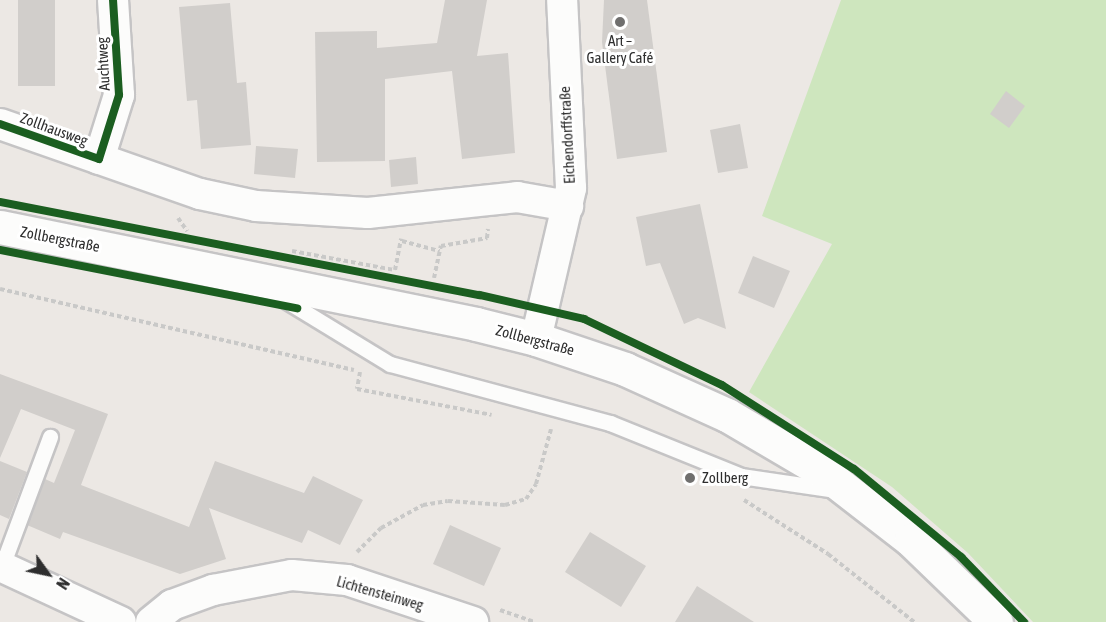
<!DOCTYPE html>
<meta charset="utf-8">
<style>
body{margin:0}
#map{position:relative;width:1106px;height:622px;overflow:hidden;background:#ece8e4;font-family:"Asap Condensed",sans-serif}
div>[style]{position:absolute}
.green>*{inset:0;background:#cee6be}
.building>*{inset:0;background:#d1cecb}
.path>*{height:4px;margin-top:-2px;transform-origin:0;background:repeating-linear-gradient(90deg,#c9c9c8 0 4.5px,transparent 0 7.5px)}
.roads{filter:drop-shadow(2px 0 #c5c4c5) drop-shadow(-2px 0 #c5c4c5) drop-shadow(0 2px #c5c4c5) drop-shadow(0 -2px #c5c4c5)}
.service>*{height:15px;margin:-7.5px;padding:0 7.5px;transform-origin:7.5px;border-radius:7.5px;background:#fcfcfb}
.minor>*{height:30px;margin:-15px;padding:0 15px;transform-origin:15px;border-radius:15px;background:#fcfcfb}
.secondary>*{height:33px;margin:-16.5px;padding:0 16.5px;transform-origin:16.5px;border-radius:16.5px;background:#fcfcfb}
.cycleway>*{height:8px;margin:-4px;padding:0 4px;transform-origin:4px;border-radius:4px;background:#1b5e20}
.dots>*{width:16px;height:16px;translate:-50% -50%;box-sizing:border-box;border:3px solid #fff;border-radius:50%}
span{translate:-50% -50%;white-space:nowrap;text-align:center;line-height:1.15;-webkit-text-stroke:6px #fff;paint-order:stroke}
.poi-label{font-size:15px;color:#2e2e2e}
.left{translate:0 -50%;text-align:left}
.street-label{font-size:15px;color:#2e2e2e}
.north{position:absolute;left:18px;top:544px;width:60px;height:60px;-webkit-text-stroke:4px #fff;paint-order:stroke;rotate:123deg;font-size:16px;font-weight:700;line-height:24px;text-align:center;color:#2e2e2e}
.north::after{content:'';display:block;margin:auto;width:21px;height:27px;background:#2e2e2e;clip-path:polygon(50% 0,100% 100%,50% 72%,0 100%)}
</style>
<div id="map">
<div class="green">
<div style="clip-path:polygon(841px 0,1106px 0,1106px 622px,1033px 622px,968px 553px,892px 487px,749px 392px,832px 244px,762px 216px)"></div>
</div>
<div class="building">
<div style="clip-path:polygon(18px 0,55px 0,55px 86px,18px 86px)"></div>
<div style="clip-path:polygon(445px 0,487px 0,477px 56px,508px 53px,515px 153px,462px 159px,452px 71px,385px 79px,385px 161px,317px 162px,315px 32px,377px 31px,377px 48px,437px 43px)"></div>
<div style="clip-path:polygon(604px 0,647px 0,667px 152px,617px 159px,602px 42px)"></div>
<div style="clip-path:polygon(230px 3px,237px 83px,246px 82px,251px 145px,201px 149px,197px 100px,187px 101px,179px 7px)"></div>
<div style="clip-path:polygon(1006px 91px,1025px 106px,1009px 128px,990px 114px)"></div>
<div style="clip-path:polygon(740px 124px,748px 168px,718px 173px,710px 130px)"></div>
<div style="clip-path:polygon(256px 146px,298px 149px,295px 178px,254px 174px)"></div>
<div style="clip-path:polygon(416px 157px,418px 184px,391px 187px,389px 160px)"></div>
<div style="clip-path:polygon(700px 204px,726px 329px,698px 318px,684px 324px,660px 263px,646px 266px,636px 217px)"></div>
<div style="clip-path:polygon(753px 256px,790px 271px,774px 308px,738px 293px)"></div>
<div style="clip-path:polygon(0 374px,108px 414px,81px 485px,189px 527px,215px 461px,304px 493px,313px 476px,363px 500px,340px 545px,308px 530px,302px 543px,209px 508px,226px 559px,180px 574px,63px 532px,60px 539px,27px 525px,45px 479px,54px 483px,75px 430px,21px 409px,0 458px)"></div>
<div style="clip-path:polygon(0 461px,27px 472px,9px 519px,0 515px)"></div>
<div style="clip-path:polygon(450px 525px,501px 548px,484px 586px,433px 564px)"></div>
<div style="clip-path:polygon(590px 532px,646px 566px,621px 607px,565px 572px)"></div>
<div style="clip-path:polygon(697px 586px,754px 622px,675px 622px)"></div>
</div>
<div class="path">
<div style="left:178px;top:218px;width:16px;rotate:55deg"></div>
<div style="left:402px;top:241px;width:39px;rotate:15deg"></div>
<div style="left:292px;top:251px;width:105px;rotate:10.5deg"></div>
<div style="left:395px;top:270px;width:32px;rotate:-79deg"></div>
<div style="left:434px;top:278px;width:33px;rotate:-78deg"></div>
<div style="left:441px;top:246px;width:47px;rotate:-9.9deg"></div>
<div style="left:487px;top:238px;width:9px;rotate:-84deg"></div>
<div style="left:0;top:289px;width:363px;rotate:12.9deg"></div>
<div style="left:360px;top:372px;width:17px;rotate:100deg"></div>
<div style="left:357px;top:389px;width:137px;rotate:10.9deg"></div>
<div style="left:744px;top:500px;width:100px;rotate:32.7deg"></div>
<div style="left:828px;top:554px;width:110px;rotate:38.3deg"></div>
<div style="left:357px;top:552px;width:34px;rotate:-45deg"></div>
<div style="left:381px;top:528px;width:48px;rotate:-28.7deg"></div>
<div style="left:423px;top:505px;width:25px;rotate:-9deg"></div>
<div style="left:448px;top:501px;width:57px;rotate:4deg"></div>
<div style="left:505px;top:505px;width:22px;rotate:-16deg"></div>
<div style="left:526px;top:499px;width:18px;rotate:-56deg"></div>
<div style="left:536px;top:484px;width:57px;rotate:-74.7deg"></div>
<div style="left:500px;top:610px;width:37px;rotate:19deg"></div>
</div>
<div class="roads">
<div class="service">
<div style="left:272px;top:292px;width:138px;rotate:31.4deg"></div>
<div style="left:390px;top:364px;width:228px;rotate:15deg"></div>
<div style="left:610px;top:423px;width:141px;rotate:22deg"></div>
<div style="left:741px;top:476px;width:96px;rotate:8.4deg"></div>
<div style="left:2px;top:566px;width:138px;rotate:-69.6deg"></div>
</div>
<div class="minor">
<div style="left:0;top:124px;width:212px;rotate:19.3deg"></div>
<div style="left:200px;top:194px;width:57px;rotate:12.1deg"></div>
<div style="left:256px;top:206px;width:112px;rotate:3.6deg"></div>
<div style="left:368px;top:213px;width:150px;rotate:-6.1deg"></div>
<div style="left:517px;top:197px;width:52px;rotate:10deg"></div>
<div style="left:99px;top:159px;width:67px;rotate:-72.6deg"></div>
<div style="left:119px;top:95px;width:95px;rotate:-93.6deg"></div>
<div style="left:536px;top:339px;width:155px;rotate:-76.9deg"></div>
<div style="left:571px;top:188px;width:188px;rotate:-92.7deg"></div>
<div style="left:0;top:566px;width:133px;rotate:24.8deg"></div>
<div style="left:151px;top:622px;width:27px;rotate:-39deg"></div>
<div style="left:172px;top:605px;width:44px;rotate:-20.1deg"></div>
<div style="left:213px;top:590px;width:80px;rotate:-10.8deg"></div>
<div style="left:292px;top:575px;width:55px;rotate:5.2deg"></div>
<div style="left:347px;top:580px;width:133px;rotate:18.4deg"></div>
</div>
<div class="secondary">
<div style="left:0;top:227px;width:486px;rotate:11.5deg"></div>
<div style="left:476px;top:324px;width:62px;rotate:14deg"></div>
<div style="left:536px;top:339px;width:94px;rotate:18.6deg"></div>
<div style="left:625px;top:369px;width:112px;rotate:24.3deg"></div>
<div style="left:727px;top:415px;width:110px;rotate:30.5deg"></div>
<div style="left:822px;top:471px;width:113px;rotate:37.8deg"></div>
<div style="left:911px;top:540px;width:118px;rotate:44deg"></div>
</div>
</div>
<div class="cycleway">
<div style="left:0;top:124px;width:105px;rotate:19.5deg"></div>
<div style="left:99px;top:159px;width:67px;rotate:-72.6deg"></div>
<div style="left:119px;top:95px;width:95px;rotate:-93.6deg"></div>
<div style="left:0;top:202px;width:489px;rotate:11deg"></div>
<div style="left:480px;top:295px;width:107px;rotate:13deg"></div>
<div style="left:584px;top:319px;width:153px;rotate:25.6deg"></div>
<div style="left:722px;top:385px;width:156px;rotate:32.5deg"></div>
<div style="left:854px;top:469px;width:139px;rotate:39.4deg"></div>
<div style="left:961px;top:557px;width:91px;rotate:45.9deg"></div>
<div style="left:0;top:250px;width:303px;rotate:11.1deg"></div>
</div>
<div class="dots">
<div style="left:620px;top:22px;background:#706f6e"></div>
<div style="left:690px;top:478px;background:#706f6e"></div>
</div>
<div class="poi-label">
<span style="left:620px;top:49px">Art –<br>Gallery Café</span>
<span class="left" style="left:702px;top:478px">Zollberg</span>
</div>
<div class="street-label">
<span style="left:103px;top:64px;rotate:-93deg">Auchtweg</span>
<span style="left:54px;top:129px;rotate:20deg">Zollhausweg</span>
<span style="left:567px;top:135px;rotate:-93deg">Eichendorffstraße</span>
<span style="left:60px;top:239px;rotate:11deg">Zollbergstraße</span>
<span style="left:535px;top:340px;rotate:15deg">Zollbergstraße</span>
<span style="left:380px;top:593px;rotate:16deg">Lichtensteinweg</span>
</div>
<div class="north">N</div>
</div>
